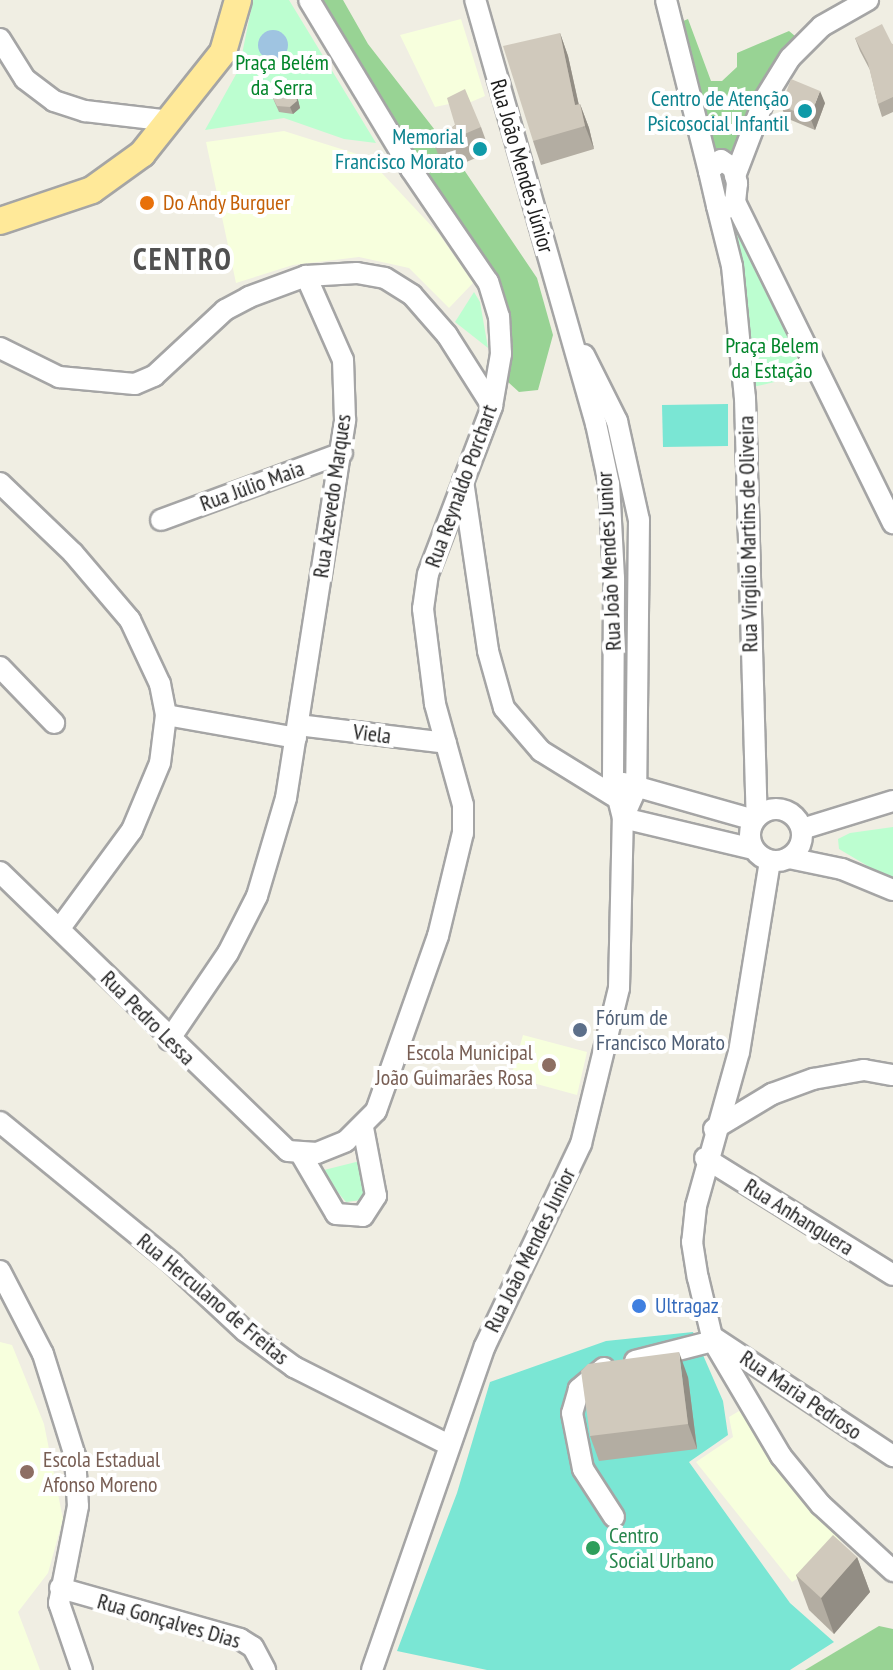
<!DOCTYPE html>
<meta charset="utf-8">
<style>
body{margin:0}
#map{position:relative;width:893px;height:1670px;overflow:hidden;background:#f0eee3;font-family:"PT Sans Narrow",sans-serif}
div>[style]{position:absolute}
.education>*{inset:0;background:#f7ffdd}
.forest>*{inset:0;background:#98d394}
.park>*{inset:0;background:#bcfed0}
.pitch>*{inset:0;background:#7ae6d4}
.water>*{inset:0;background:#9fc4e1}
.round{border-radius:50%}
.roads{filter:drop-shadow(2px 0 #a5a5a5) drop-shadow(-2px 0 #a5a5a5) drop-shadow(0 2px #a5a5a5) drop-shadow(0 -2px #a5a5a5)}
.minor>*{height:20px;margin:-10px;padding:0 10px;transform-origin:10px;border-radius:10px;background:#fff}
.minor>.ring{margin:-10px;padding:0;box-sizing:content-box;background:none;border:20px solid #fff;border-radius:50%}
.major>*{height:26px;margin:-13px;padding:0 13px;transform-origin:13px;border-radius:13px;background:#ffe999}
.wall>*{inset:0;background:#b3ada2}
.shaded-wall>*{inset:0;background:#928d84}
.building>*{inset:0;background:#d0c9bc}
.dots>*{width:22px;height:22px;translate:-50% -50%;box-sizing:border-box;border:4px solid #fff;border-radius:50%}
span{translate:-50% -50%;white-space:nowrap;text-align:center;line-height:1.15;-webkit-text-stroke:8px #fff;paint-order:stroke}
.park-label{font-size:22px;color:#02852a}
.culture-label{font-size:22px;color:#0d838f}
.right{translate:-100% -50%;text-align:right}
.street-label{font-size:22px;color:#1e1e1e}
.food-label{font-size:22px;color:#c56008}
.left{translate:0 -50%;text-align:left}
.service-label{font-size:22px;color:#4e5e75}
.education-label{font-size:22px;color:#785e54}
.shop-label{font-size:22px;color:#366cbe}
.leisure-label{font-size:22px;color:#27864d}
.district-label{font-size:30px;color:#515151;font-weight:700;letter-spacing:2px}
</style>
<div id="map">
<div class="education">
<div style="clip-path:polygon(461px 19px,485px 96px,452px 110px,449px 104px,435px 107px,400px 35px)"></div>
<div style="clip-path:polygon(284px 131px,357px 154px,379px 170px,439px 234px,473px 283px,449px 308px,409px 268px,359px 257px,293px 265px,236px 283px,206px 142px)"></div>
<div style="clip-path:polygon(523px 1035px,587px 1052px,577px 1095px,511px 1077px)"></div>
<div style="clip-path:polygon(0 1342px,12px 1345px,44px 1424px,63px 1519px,48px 1573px,18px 1612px,40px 1670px,0 1670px)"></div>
<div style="clip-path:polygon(739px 1411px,841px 1542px,820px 1565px,792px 1582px,696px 1462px,733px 1437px,729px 1417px)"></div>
</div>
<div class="forest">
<div style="clip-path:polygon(319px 0,343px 0,368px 44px,452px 152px,537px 278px,553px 335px,538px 390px,519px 392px,507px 381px,509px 338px)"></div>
<div style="clip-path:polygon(688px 19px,711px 81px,722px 81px,737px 67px,737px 53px,789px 31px,801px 41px,733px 151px,710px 150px,676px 24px)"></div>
<div style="clip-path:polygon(879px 1626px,893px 1629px,893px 1670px,805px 1670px)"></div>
</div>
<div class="park">
<div style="clip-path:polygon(253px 0,289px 0,376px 143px,344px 139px,284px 118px,205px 130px,239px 69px)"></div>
<div style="clip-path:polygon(738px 222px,741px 225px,804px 375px,753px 387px,732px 232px,732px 223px)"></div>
<div style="clip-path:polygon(474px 292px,480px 302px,488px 348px,455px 322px)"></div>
<div style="clip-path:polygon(893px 827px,893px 881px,839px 849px,838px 839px,850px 833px)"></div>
<div style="clip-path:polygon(360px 1161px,365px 1183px,362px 1200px,346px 1202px,320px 1171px)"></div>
</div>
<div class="pitch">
<div style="clip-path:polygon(728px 404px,728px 446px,663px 447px,662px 405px)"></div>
<div style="clip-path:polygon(693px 1332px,723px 1401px,728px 1435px,689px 1462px,790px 1603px,834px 1642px,790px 1670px,487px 1670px,397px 1651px,457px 1493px,490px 1382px,606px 1341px)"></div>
</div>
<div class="water">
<div class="round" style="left:258px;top:30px;width:30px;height:30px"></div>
</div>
<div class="roads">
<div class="minor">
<div style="left:666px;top:0;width:176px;rotate:75.9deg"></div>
<div style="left:0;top:39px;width:47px;rotate:58deg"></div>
<div style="left:25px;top:79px;width:36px;rotate:37deg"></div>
<div style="left:54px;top:101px;width:33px;rotate:18deg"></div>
<div style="left:85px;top:111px;width:86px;rotate:6.7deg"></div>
<div style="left:721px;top:160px;width:14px;rotate:34deg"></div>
<div style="left:733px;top:168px;width:16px;rotate:75deg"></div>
<div style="left:737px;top:183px;width:19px;rotate:96deg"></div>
<div style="left:735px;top:202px;width:10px;rotate:143deg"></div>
<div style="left:727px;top:208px;width:10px;rotate:-169deg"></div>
<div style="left:717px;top:206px;width:36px;rotate:-103deg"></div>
<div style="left:709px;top:171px;width:16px;rotate:-43deg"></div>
<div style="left:735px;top:176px;width:81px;rotate:-69.1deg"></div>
<div style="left:764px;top:100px;width:49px;rotate:-58.2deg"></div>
<div style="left:790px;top:58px;width:45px;rotate:-45deg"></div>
<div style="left:822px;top:26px;width:53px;rotate:-29.5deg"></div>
<div style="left:735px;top:202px;width:358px;rotate:63.8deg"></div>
<div style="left:717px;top:206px;width:62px;rotate:76deg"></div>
<div style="left:732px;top:266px;width:133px;rotate:84.4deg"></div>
<div style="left:745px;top:398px;width:419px;rotate:88.4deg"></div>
<div style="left:0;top:348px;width:66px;rotate:26.2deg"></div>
<div style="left:59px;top:377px;width:76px;rotate:5.3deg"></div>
<div style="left:135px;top:384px;width:21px;rotate:-23deg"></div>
<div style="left:154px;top:376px;width:97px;rotate:-42.9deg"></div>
<div style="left:225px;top:310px;width:27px;rotate:-28deg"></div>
<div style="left:249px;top:297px;width:61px;rotate:-20.2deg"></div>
<div style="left:306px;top:276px;width:51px;rotate:-3.4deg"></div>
<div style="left:357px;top:273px;width:28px;rotate:10deg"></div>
<div style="left:385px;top:278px;width:32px;rotate:32deg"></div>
<div style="left:412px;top:295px;width:53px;rotate:48.8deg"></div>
<div style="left:447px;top:335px;width:84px;rotate:57.6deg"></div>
<div style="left:584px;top:355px;width:74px;rotate:63.4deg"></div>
<div style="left:617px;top:421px;width:101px;rotate:77.5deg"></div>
<div style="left:639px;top:520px;width:269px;rotate:90.6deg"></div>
<div style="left:636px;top:789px;width:32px;rotate:114deg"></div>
<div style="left:463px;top:481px;width:172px;rotate:81.6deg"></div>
<div style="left:488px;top:651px;width:59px;rotate:74.3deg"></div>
<div style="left:504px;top:708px;width:57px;rotate:49.3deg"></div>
<div style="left:541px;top:751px;width:86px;rotate:31.7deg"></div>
<div style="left:0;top:483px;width:101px;rotate:43.8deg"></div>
<div style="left:73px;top:553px;width:88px;rotate:49.6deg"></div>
<div style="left:130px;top:620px;width:71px;rotate:64.9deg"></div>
<div style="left:160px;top:684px;width:32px;rotate:79deg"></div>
<div style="left:166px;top:715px;width:48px;rotate:97.1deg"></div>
<div style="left:160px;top:763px;width:73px;rotate:112.7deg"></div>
<div style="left:132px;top:830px;width:122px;rotate:126.3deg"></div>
<div style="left:161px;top:520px;width:193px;rotate:-20.3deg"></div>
<div style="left:0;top:667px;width:78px;rotate:46deg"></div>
<div style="left:166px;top:715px;width:132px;rotate:10deg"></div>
<div style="left:298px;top:725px;width:149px;rotate:6.9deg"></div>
<div style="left:624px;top:783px;width:135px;rotate:15.9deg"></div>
<div class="ring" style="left:750px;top:809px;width:32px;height:32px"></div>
<div style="left:623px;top:818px;width:134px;rotate:13.4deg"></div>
<div style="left:802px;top:829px;width:95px;rotate:-17.1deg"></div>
<div style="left:789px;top:858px;width:54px;rotate:11.7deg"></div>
<div style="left:842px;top:869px;width:55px;rotate:22.4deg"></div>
<div style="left:770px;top:861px;width:193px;rotate:99.2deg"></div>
<div style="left:739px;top:1052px;width:160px;rotate:105.6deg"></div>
<div style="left:696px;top:1206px;width:36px;rotate:96deg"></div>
<div style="left:692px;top:1242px;width:36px;rotate:81deg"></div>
<div style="left:698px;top:1278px;width:65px;rotate:76.6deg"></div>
<div style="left:713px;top:1341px;width:134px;rotate:59.4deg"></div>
<div style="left:781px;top:1456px;width:63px;rotate:50.8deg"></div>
<div style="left:821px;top:1505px;width:98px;rotate:42.5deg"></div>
<div style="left:0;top:872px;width:401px;rotate:44.1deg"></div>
<div style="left:288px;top:1151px;width:29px;rotate:4deg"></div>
<div style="left:317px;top:1153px;width:31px;rotate:-22deg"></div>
<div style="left:346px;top:1141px;width:42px;rotate:-45deg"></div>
<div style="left:376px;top:1111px;width:186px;rotate:-70.5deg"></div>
<div style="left:438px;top:936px;width:106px;rotate:-76.4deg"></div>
<div style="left:463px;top:833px;width:28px;rotate:-90deg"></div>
<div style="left:463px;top:805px;width:105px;rotate:-105.5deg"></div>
<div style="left:435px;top:704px;width:96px;rotate:-97.2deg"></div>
<div style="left:423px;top:609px;width:35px;rotate:-82deg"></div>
<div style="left:428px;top:574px;width:180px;rotate:-69.1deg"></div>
<div style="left:492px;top:406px;width:53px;rotate:-80.2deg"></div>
<div style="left:501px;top:354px;width:37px;rotate:-93deg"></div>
<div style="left:499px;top:317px;width:37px;rotate:-107deg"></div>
<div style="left:488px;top:282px;width:137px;rotate:-124.3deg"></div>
<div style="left:411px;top:169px;width:197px;rotate:-121.1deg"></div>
<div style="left:169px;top:1040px;width:105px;rotate:-55.9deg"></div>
<div style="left:228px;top:953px;width:64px;rotate:-63deg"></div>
<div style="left:257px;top:896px;width:102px;rotate:-73.5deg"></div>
<div style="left:286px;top:798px;width:383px;rotate:-81.1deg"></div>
<div style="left:345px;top:420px;width:60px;rotate:-91.9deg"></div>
<div style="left:343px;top:360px;width:92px;rotate:-113.8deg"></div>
<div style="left:0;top:1122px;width:222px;rotate:39.3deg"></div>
<div style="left:172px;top:1263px;width:100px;rotate:43deg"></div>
<div style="left:245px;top:1331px;width:61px;rotate:36.3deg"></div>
<div style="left:294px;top:1367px;width:171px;rotate:26.7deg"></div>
<div style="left:714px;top:1129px;width:68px;rotate:-31.1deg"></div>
<div style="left:772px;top:1094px;width:44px;rotate:-20.1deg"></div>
<div style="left:813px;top:1079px;width:52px;rotate:-10deg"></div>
<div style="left:864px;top:1070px;width:29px;rotate:10deg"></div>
<div style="left:302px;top:1156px;width:67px;rotate:59.6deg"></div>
<div style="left:336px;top:1214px;width:27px;rotate:4deg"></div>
<div style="left:363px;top:1216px;width:24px;rotate:-57deg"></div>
<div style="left:376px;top:1196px;width:69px;rotate:-100.8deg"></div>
<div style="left:705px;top:1158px;width:221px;rotate:31.9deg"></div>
<div style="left:0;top:1271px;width:93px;rotate:62.6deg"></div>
<div style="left:43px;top:1354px;width:107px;rotate:72.6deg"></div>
<div style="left:75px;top:1456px;width:50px;rotate:86.6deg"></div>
<div style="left:78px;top:1506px;width:99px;rotate:101.1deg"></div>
<div style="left:59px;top:1603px;width:71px;rotate:71.1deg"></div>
<div style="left:713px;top:1337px;width:216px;rotate:33.5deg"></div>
<div style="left:635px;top:1361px;width:81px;rotate:-14.4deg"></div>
<div style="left:604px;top:1368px;width:33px;rotate:140deg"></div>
<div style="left:579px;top:1389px;width:25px;rotate:106deg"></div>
<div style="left:572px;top:1413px;width:57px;rotate:78.9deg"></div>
<div style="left:583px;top:1469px;width:57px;rotate:57.1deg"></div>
<div style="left:60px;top:1588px;width:187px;rotate:15.8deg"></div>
<div style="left:240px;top:1639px;width:15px;rotate:32deg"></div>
<div style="left:253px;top:1647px;width:26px;rotate:62deg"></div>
<div style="left:372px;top:1670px;width:343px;rotate:-70.8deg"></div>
<div style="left:485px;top:1346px;width:224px;rotate:-64.6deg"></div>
<div style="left:581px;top:1144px;width:161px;rotate:-76.3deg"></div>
<div style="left:619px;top:988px;width:170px;rotate:-88.7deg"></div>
<div style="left:623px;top:818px;width:41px;rotate:-104deg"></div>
<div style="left:613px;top:778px;width:200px;rotate:-89.7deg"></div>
<div style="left:614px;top:578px;width:94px;rotate:-93deg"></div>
<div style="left:609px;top:484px;width:61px;rotate:-102.2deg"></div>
<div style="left:596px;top:424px;width:441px;rotate:-105.9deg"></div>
</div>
<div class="major">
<div style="left:0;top:221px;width:97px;rotate:-18.6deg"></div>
<div style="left:92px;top:190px;width:62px;rotate:-35.8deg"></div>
<div style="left:142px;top:154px;width:130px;rotate:-51.5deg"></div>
<div style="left:223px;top:52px;width:54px;rotate:-73.9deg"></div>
</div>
</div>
<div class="wall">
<div style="clip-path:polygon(560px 33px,568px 56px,579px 105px,580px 104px,589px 128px,594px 149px,541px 165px,533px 141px)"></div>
<div style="clip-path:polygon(855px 38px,893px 44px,893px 112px,882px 117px,878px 104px,870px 70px,860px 51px)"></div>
<div style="clip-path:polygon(294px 84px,300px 108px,293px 114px,279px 112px,271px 94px)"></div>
<div style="clip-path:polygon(825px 103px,815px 130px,786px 118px,781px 106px)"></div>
<div style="clip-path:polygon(455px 125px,481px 127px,490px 152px,445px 171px,433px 142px)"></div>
<div style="clip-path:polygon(688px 1377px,697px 1449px,599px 1461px,590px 1436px)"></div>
<div style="clip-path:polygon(857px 1557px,870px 1592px,834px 1634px,809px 1610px,796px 1575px)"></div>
</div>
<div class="shaded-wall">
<div style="clip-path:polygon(560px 33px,568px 56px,584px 129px,575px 105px)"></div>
<div style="clip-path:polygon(294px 84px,300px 108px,293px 114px,290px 107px)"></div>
<div style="clip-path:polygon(820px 91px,825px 103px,815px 130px,810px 117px)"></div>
<div style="clip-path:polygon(580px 104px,589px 128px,594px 149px,585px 126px)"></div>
<div style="clip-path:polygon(679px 1352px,688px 1377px,697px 1449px,688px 1424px)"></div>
<div style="clip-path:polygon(857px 1557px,870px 1592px,834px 1634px,821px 1598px)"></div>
</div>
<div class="building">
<div style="clip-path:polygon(882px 24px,892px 44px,893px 44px,893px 97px,878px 104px,868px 63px,855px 38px)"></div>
<div style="clip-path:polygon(560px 33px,575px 105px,580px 104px,585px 126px,533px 141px,503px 46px)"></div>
<div style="clip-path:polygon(791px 79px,820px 91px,810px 117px,781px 106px)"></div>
<div style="clip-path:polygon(282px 81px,294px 84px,297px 101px,290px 107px,277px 106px,271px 94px)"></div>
<div style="clip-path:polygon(465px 89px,481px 127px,436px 146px,433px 142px,455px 125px,447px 98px)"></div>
<div style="clip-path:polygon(679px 1352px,688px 1424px,590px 1436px,581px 1371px,588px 1364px)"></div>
<div style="clip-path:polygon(833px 1535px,857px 1557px,821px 1598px,796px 1575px)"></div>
</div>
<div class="dots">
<div style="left:805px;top:111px;background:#0f9aa8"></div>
<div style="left:480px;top:149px;background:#0f9aa8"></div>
<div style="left:147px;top:203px;background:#e8710a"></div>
<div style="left:580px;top:1030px;background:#5c6f8a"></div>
<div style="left:549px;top:1065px;background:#8d6e63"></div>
<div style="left:639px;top:1306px;background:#3f7fe0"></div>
<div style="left:27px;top:1472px;background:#8d6e63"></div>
<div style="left:593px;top:1548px;background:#2e9e5b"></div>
</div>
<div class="park-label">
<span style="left:282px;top:75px">Praça Belém<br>da Serra</span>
<span style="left:772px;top:358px">Praça Belem<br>da Estação</span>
</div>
<div class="culture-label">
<span class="right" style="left:789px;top:111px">Centro de Atenção<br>Psicosocial Infantil</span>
<span class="right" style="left:464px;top:149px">Memorial<br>Francisco Morato</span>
</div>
<div class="street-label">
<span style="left:522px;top:166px;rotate:74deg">Rua João Mendes Júnior</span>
<span style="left:252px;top:486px;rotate:-20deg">Rua Júlio Maia</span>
<span style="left:461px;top:486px;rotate:-70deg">Rua Reynaldo Porchart</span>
<span style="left:332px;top:496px;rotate:-82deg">Rua Azevedo Marques</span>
<span style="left:748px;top:534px;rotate:-91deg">Rua Virgílio Martins de Oliveira</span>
<span style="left:609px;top:561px;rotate:-93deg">Rua João Mendes Junior</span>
<span style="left:372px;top:734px;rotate:7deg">Viela</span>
<span style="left:148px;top:1018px;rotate:45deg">Rua Pedro Lessa</span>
<span style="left:799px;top:1217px;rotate:32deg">Rua Anhanguera</span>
<span style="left:530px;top:1250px;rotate:-64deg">Rua João Mendes Junior</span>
<span style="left:213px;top:1299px;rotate:40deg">Rua Herculano de Freitas</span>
<span style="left:801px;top:1395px;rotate:34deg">Rua Maria Pedroso</span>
<span style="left:169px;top:1621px;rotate:16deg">Rua Gonçalves Dias</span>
</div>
<div class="food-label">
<span class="left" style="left:163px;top:203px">Do Andy Burguer</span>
</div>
<div class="service-label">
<span class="left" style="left:596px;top:1030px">Fórum de<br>Francisco Morato</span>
</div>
<div class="education-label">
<span class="right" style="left:533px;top:1065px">Escola Municipal<br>João Guimarães Rosa</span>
<span class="left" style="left:43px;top:1472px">Escola Estadual<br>Afonso Moreno</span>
</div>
<div class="shop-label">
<span class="left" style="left:655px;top:1306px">Ultragaz</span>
</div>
<div class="leisure-label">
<span class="left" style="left:609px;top:1548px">Centro<br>Social Urbano</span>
</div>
<div class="district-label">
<span style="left:183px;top:259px">CENTRO</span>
</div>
</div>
